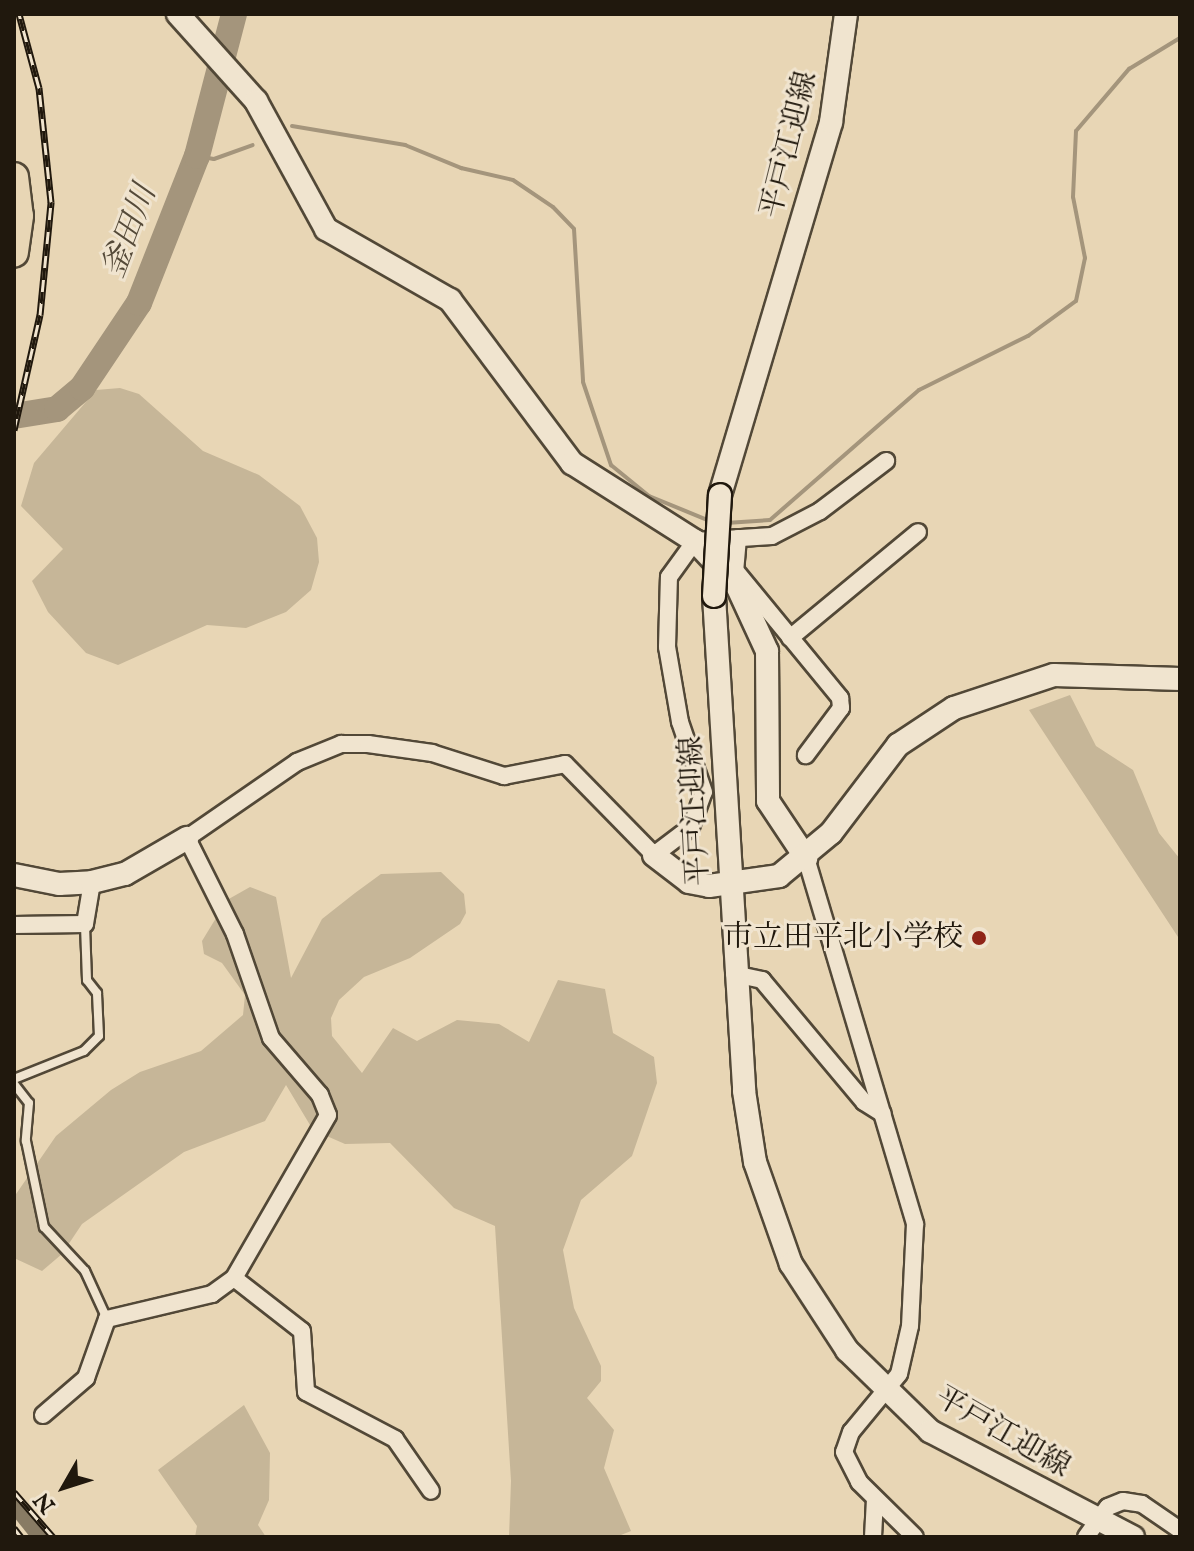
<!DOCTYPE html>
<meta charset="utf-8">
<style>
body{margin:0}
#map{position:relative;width:1194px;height:1551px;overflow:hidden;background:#e8d6b5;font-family:"IM FELL English","Noto Serif JP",serif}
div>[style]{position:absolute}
.green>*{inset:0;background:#c6b698}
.stream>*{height:4px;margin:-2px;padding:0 2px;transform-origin:2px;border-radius:2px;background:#a4957c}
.river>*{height:26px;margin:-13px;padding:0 13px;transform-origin:13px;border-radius:13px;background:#a4957c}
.building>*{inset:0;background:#887b64}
.roads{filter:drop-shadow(2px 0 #524837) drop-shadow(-2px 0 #524837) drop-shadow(0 2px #524837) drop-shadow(0 -2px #524837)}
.lane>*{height:8px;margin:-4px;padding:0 4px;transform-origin:4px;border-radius:4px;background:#f0e4cf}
.street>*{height:16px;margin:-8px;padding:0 8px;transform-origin:8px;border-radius:8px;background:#f0e4cf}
.secondary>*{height:22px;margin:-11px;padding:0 11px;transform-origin:11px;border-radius:11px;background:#f0e4cf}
.highway>*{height:28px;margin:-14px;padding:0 14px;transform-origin:14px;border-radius:14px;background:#e8d6b5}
.rail>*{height:7px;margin-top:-3.5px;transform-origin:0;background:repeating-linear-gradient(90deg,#f0e4cf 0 12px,#20180d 0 24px);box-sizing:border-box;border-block:2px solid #20180d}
.bridges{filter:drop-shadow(2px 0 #20180d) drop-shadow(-2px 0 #20180d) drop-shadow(0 2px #20180d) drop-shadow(0 -2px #20180d)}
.secondary-bridge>*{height:22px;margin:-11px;padding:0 11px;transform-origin:11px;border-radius:11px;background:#f0e4cf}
.dots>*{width:22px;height:22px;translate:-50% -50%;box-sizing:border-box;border:4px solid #f0e4cf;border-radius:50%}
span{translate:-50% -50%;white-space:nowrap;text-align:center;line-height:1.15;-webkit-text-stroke:6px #f0e4cf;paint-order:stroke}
.street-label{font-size:30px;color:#20180d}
.poi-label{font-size:30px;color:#20180d}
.right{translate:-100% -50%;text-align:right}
.water-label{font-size:32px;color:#554a39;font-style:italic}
.frame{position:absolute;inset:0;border:16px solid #20180d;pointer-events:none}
.north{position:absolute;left:24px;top:1447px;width:80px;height:80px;-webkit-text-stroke:6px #f0e4cf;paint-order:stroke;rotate:231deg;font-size:22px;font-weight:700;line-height:32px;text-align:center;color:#20180d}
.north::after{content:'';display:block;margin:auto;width:28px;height:36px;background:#20180d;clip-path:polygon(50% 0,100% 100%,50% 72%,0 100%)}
</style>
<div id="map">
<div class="green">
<div style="clip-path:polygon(120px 388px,139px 394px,203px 451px,259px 475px,300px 506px,317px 538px,319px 562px,311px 590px,286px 612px,246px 628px,207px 625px,118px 665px,86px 653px,48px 612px,32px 581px,63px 549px,21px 506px,34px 463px,96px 390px)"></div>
<div style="clip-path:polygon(1070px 695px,1096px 746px,1133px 770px,1159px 833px,1180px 859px,1180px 940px,1029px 710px)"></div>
<div style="clip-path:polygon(441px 872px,464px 894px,466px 913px,460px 924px,410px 958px,364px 977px,339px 1000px,331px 1018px,332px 1036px,362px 1073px,393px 1028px,417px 1041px,457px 1020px,499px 1024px,529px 1042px,558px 980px,605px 989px,613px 1033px,654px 1057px,657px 1083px,632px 1156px,581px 1200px,563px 1250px,574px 1308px,601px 1366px,601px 1381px,587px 1398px,614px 1430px,604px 1468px,631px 1531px,616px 1537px,509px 1537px,511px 1481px,495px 1226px,454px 1208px,390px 1143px,345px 1144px,313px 1130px,286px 1085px,265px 1121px,184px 1152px,82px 1224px,62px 1254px,42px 1271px,14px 1258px,14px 1197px,56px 1136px,111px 1090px,140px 1072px,201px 1051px,243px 1015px,245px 995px,222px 963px,204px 954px,202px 941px,227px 900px,250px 887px,276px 897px,291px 978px,322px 919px,355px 893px,381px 874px)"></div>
<div style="clip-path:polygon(244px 1405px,270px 1453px,269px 1500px,258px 1525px,266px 1537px,195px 1537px,197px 1526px,158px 1470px)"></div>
</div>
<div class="stream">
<div style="left:292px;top:126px;width:115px;rotate:9.5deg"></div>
<div style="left:405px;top:145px;width:61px;rotate:22.3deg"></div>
<div style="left:461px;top:168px;width:53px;rotate:13deg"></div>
<div style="left:513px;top:180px;width:48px;rotate:34deg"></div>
<div style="left:553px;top:207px;width:30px;rotate:46deg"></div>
<div style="left:574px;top:229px;width:153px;rotate:86.6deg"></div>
<div style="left:583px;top:382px;width:88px;rotate:71.4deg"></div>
<div style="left:611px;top:465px;width:49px;rotate:39.2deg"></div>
<div style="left:649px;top:496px;width:66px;rotate:22.3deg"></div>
<div style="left:197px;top:156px;width:17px;rotate:10deg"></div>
<div style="left:214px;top:159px;width:41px;rotate:-19.7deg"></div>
<div style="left:726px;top:523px;width:44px;rotate:-3.9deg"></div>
<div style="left:770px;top:520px;width:198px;rotate:-41.1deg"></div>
<div style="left:919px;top:390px;width:122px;rotate:-26.4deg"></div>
<div style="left:1028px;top:336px;width:59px;rotate:-36.1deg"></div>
<div style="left:1076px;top:301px;width:44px;rotate:-78.2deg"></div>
<div style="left:1085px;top:258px;width:62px;rotate:-101.1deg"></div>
<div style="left:1073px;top:197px;width:66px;rotate:-87.4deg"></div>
<div style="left:1076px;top:131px;width:82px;rotate:-49.5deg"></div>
<div style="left:1129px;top:69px;width:60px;rotate:-31.3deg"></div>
</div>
<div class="river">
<div style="left:14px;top:416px;width:44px;rotate:-9.2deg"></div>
<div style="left:57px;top:409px;width:33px;rotate:-40deg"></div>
<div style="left:82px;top:388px;width:102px;rotate:-56.2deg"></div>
<div style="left:139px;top:303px;width:158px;rotate:-68.5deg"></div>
<div style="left:197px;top:156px;width:147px;rotate:-75.4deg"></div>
</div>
<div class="building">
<div style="clip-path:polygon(14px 1494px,49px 1537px,30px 1537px,14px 1517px)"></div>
</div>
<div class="roads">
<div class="lane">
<div style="left:14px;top:1079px;width:75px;rotate:-21.8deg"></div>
<div style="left:84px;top:1051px;width:21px;rotate:-45deg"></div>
<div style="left:99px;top:1036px;width:43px;rotate:-92.7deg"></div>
<div style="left:97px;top:993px;width:16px;rotate:-128deg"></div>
<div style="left:87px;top:980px;width:55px;rotate:-92.1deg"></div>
<div style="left:14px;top:1084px;width:24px;rotate:52deg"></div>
<div style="left:29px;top:1103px;width:38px;rotate:95deg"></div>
<div style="left:26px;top:1141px;width:88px;rotate:78.2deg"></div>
<div style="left:44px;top:1227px;width:60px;rotate:47deg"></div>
<div style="left:85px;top:1271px;width:53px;rotate:65.4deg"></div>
</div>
<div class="street">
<div style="left:738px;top:538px;width:32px;rotate:95deg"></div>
<div style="left:735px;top:570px;width:166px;rotate:50.6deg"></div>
<div style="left:840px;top:698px;width:10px;rotate:84deg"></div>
<div style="left:841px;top:708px;width:59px;rotate:126.7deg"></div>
<div style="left:790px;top:638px;width:166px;rotate:-39.6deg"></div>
<div style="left:806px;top:858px;width:382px;rotate:73.4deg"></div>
<div style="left:915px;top:1224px;width:102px;rotate:92.8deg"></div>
<div style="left:910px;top:1326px;width:49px;rotate:102.9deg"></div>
<div style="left:899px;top:1374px;width:75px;rotate:129.6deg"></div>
<div style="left:851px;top:1432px;width:21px;rotate:109deg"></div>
<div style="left:844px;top:1452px;width:34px;rotate:63deg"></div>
<div style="left:859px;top:1482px;width:78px;rotate:44.5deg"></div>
<div style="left:14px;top:925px;width:71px;rotate:-0.8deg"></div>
<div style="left:85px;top:924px;width:43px;rotate:-80.5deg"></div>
<div style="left:734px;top:974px;width:29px;rotate:12deg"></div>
<div style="left:762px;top:980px;width:159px;rotate:50.1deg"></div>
<div style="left:864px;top:1102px;width:22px;rotate:32deg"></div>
<div style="left:234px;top:1278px;width:86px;rotate:37.9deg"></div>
<div style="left:302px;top:1331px;width:61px;rotate:86.2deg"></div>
<div style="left:306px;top:1392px;width:101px;rotate:27.8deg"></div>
<div style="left:395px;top:1439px;width:63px;rotate:55.3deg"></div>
<div style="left:43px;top:1415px;width:57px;rotate:-40.7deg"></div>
<div style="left:86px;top:1378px;width:63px;rotate:-70.4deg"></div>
<div style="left:107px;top:1319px;width:108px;rotate:-13.4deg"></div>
<div style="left:212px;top:1294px;width:27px;rotate:-36deg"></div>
<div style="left:234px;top:1278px;width:188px;rotate:-60deg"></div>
<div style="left:328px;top:1115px;width:22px;rotate:-112deg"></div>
<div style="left:320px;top:1095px;width:75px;rotate:-130.7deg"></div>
<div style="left:271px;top:1038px;width:110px;rotate:-109.1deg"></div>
<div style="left:235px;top:934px;width:107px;rotate:-116.6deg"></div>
<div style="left:187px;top:838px;width:134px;rotate:-34.6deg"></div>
<div style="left:297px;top:762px;width:48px;rotate:-22.2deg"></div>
<div style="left:341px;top:744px;width:27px"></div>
<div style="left:368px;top:744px;width:65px;rotate:8deg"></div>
<div style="left:432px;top:753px;width:76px;rotate:17.7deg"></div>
<div style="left:504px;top:776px;width:62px;rotate:-11.1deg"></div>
<div style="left:565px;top:764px;width:127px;rotate:45.6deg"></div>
<div style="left:654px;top:855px;width:46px;rotate:-37.1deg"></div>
<div style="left:691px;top:827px;width:37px;rotate:-70deg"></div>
<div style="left:704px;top:792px;width:74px;rotate:-108.9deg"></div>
<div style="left:680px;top:722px;width:76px;rotate:-99.8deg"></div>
<div style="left:667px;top:647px;width:70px;rotate:-88.4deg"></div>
<div style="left:669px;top:577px;width:44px;rotate:-54.2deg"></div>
<div style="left:695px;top:541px;width:77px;rotate:-3.7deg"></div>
<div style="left:772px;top:536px;width:54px;rotate:-27.5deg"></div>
<div style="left:820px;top:511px;width:83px;rotate:-37.1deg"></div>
<div style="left:873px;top:1537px;width:36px;rotate:-87deg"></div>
<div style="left:1086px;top:1537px;width:37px;rotate:-54deg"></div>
<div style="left:1108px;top:1507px;width:16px;rotate:-22deg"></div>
<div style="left:1123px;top:1501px;width:19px;rotate:9deg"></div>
<div style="left:1142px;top:1504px;width:46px;rotate:34.4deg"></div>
</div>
<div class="secondary">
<div style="left:178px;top:14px;width:117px;rotate:48.1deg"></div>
<div style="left:256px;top:101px;width:146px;rotate:61.3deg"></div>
<div style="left:326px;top:229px;width:143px;rotate:29.8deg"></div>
<div style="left:450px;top:300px;width:204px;rotate:53.2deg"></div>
<div style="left:572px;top:463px;width:146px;rotate:32.4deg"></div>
<div style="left:695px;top:541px;width:62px;rotate:47deg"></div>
<div style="left:737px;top:586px;width:72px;rotate:65.2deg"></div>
<div style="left:767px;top:651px;width:150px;rotate:89.6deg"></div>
<div style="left:768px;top:801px;width:69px;rotate:56.3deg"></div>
<div style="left:720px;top:495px;width:389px;rotate:-73.4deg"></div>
<div style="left:831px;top:122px;width:109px;rotate:-82.1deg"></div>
<div style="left:714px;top:596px;width:496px;rotate:86.5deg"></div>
<div style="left:744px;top:1091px;width:72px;rotate:81.2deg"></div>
<div style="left:755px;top:1162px;width:108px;rotate:70.6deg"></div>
<div style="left:791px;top:1264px;width:103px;rotate:56.9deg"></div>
<div style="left:847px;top:1350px;width:116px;rotate:44.3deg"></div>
<div style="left:930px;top:1431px;width:229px;rotate:27.6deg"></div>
<div style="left:654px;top:855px;width:44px;rotate:37.6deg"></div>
<div style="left:689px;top:882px;width:20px;rotate:11deg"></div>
<div style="left:709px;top:886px;width:71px;rotate:-8.1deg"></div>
<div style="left:779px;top:876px;width:67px;rotate:-39.6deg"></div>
<div style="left:831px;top:833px;width:111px;rotate:-52.7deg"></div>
<div style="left:898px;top:745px;width:67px;rotate:-33.5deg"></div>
<div style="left:954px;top:708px;width:105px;rotate:-18.3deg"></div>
<div style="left:1054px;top:675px;width:126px;rotate:1.8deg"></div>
<div style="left:14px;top:875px;width:46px;rotate:11.3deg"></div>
<div style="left:59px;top:884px;width:33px;rotate:-3deg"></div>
<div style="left:92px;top:882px;width:34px;rotate:-14deg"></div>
<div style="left:125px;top:874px;width:72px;rotate:-30.1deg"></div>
</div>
<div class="highway">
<div style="left:14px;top:177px;width:39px;rotate:83deg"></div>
<div style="left:19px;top:216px;width:37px;rotate:98deg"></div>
</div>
</div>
<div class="rail">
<div style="left:14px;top:430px;width:118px;rotate:-77.3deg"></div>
<div style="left:40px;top:315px;width:114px;rotate:-84.4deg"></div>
<div style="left:51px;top:202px;width:115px;rotate:-96deg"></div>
<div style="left:39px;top:88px;width:77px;rotate:-105.1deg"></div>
<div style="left:14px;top:1492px;width:60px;rotate:49.1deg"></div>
<div style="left:14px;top:1528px;width:11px;rotate:52deg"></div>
</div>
<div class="bridges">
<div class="secondary-bridge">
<div style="left:714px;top:596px;width:101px;rotate:-86.6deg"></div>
</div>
</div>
<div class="dots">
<div style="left:979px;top:938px;background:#8f2418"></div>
</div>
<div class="street-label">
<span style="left:790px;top:145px;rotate:-76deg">平戸江迎線</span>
<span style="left:696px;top:811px;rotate:-93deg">平戸江迎線</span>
<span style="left:1002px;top:1433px;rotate:30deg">平戸江迎線</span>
</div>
<div class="poi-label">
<span class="right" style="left:963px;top:938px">市立田平北小学校</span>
</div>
<div class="water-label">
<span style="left:131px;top:232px;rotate:-69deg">釜田川</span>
</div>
<div class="frame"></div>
<div class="north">N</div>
</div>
